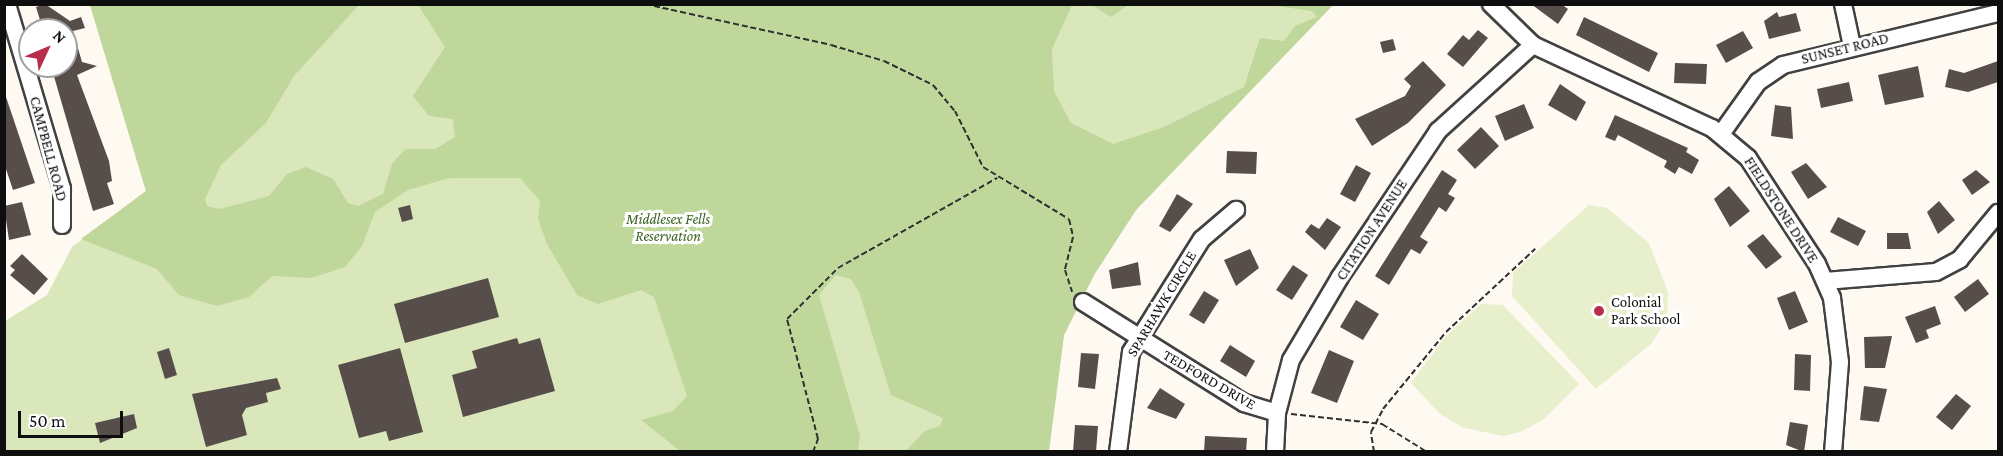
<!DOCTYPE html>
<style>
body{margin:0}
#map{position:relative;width:2003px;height:456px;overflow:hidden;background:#fef9f1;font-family:"Crimson Pro",serif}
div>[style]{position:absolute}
.green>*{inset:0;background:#d9e7bb}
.forest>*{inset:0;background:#c0d79b}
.pitch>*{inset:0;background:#e8efcd}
.building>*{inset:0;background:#574e4b}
.path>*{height:2px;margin-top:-1px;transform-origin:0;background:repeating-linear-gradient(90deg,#303030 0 6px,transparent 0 9px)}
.roads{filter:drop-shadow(2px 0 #414141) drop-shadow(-2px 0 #414141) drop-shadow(0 2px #414141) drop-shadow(0 -2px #414141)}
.minor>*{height:16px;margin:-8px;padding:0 8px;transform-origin:8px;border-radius:8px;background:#fff}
.dots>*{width:16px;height:16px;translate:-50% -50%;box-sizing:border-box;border:3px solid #fff;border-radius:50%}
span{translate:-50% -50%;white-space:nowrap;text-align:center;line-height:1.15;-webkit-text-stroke:6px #fff;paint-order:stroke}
.street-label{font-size:15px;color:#0e0e0e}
.park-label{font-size:15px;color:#396321;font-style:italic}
.poi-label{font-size:15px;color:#0e0e0e}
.left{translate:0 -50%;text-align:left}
.frame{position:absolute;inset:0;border:6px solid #0e0e0e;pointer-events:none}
.north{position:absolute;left:18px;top:18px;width:60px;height:60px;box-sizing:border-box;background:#fff;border:2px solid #9f9f9f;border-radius:50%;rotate:46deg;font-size:16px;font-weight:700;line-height:24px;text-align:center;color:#0e0e0e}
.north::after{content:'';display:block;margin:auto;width:21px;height:27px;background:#b82d49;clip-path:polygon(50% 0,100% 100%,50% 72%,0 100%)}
.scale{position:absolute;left:18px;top:411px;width:105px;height:27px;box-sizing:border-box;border:3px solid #0e0e0e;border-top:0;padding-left:8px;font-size:18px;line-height:21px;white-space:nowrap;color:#0e0e0e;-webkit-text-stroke:4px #fff;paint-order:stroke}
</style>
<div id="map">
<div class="green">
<div style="clip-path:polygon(90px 5px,1331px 5px,1332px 6px,1136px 210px,1094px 275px,1064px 335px,1049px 451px,5px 452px,5px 321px,47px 295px,72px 247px,146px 191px)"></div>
</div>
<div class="forest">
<div style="clip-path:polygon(90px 5px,359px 5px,294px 76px,266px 123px,221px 165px,205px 199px,207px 206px,219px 209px,269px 196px,287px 174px,306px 167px,333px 179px,348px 203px,358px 206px,383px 194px,392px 164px,405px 149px,435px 149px,455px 137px,453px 119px,429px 116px,413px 96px,445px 47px,418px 5px,1072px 5px,1052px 49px,1054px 91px,1071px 123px,1113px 144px,1164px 127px,1244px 87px,1260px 38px,1284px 41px,1295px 26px,1317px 17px,1312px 11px,1270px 5px,1332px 6px,1136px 210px,1094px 275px,1064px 335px,1049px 451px,906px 451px,925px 431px,940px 426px,943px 418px,891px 395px,859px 292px,851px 279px,836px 275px,819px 295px,860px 436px,858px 451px,680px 451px,641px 420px,673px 411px,687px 396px,654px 297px,641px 290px,598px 304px,577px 295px,547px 244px,538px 219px,540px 201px,520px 178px,449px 178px,408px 190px,375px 212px,362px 246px,345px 267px,311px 278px,272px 276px,249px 297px,217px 306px,179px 295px,157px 269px,81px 239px,146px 191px)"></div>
<div style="clip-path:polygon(1092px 5px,1128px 5px,1111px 17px)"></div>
</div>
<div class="pitch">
<div style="clip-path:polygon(1589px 205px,1607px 208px,1649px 243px,1668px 292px,1667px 318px,1652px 343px,1596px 389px,1512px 296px,1513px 273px)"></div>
<div style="clip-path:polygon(1481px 304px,1503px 305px,1579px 384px,1543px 420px,1520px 432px,1504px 436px,1464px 428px,1440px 414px,1411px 383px,1445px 337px)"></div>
</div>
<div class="building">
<div style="clip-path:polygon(45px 4px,70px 21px,81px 17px,85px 28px,73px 31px,82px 62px,97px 66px,77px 75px,109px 161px,112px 181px,107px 183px,114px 204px,93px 211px,51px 66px,66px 66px,66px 30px,43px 30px,36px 7px)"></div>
<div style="clip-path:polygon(1531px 4px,1561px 4px,1568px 9px,1558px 24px)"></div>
<div style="clip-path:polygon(1777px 12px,1779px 17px,1796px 13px,1801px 31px,1769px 39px,1764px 21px)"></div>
<div style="clip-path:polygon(1584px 17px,1658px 53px,1649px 72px,1576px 35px)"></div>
<div style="clip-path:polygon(1478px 30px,1488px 38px,1463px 67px,1447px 54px,1463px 35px,1469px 40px)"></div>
<div style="clip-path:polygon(1743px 31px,1753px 48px,1726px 63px,1716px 45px)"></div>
<div style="clip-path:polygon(1393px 39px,1396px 50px,1383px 53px,1380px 42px)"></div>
<div style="clip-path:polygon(1423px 61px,1446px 85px,1408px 123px,1372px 146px,1355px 119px,1405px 96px,1411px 86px,1404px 79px)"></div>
<div style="clip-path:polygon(1998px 61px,1998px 82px,1968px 92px,1945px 87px,1949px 69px,1964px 73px)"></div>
<div style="clip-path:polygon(1675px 63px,1707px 64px,1706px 84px,1674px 83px)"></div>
<div style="clip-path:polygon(1918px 66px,1924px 97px,1885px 105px,1878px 75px)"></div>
<div style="clip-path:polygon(1849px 82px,1853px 101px,1821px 108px,1817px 89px)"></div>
<div style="clip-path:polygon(1560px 84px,1586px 102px,1576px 121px,1548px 105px)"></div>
<div style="clip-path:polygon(4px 91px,35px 183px,13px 190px,4px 163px)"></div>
<div style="clip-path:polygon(1524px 104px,1534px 128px,1505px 141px,1495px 116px)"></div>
<div style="clip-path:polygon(1775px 105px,1791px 107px,1793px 139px,1771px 136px)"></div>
<div style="clip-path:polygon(1615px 115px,1688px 148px,1686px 152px,1699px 160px,1692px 174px,1679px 167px,1675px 174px,1664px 167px,1667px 161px,1618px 135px,1615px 141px,1605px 137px)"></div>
<div style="clip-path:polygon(1481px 127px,1499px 146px,1475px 169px,1457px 150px)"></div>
<div style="clip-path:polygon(1227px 151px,1257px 152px,1256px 174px,1226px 173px)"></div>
<div style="clip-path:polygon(1806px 163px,1827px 187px,1808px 199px,1791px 172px)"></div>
<div style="clip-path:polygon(1356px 165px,1371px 173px,1355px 202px,1340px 194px)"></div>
<div style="clip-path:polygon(1442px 170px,1457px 180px,1448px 194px,1455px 198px,1446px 212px,1439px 207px,1420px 237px,1428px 242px,1420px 254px,1411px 249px,1389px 285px,1375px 276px)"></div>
<div style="clip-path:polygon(1976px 170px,1990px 182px,1972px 195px,1962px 180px)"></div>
<div style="clip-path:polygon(1729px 186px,1750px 211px,1730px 227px,1714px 199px)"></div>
<div style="clip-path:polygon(1177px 194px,1193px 204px,1170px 232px,1159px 226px)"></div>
<div style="clip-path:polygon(1939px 201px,1955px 220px,1938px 234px,1927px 212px)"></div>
<div style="clip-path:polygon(22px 202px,31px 235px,9px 240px,4px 206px)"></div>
<div style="clip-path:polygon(410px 205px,413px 219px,402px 222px,398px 208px)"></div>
<div style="clip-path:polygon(1838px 217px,1866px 231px,1858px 246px,1830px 232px)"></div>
<div style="clip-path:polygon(1327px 218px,1341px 227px,1325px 250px,1305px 232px,1311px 224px,1319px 229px)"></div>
<div style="clip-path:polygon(1887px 233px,1908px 233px,1911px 249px,1887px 249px)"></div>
<div style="clip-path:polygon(1763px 234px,1782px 257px,1766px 269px,1747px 246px)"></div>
<div style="clip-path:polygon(1250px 249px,1259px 268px,1236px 286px,1224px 260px)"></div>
<div style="clip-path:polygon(22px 254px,48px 279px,34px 295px,10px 275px,15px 270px,10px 266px)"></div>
<div style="clip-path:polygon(1138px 262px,1141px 285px,1112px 289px,1109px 270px)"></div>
<div style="clip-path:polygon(1293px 265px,1308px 275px,1292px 300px,1276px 290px)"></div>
<div style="clip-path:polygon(488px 278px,499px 317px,405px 343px,394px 304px)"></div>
<div style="clip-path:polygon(1978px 279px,1989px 294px,1965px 312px,1954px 297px)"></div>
<div style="clip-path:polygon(1204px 291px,1219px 300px,1204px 324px,1189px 315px)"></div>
<div style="clip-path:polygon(1795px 291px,1808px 322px,1789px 330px,1777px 298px)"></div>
<div style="clip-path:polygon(1356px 300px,1379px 314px,1363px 340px,1340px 327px)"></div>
<div style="clip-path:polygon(1935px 306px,1941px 324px,1926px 330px,1929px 338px,1916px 343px,1905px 317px)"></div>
<div style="clip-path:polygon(1892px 336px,1885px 368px,1865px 368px,1864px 337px)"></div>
<div style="clip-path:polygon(517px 338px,519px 344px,540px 338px,555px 391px,463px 417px,452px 375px,477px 368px,472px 351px)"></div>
<div style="clip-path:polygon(1230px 345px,1255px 361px,1246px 377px,1220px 361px)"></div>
<div style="clip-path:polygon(169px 348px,177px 375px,165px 379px,157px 352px)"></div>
<div style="clip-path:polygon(400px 348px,423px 432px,389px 441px,386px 431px,359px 438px,338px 365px)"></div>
<div style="clip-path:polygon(1329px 350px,1354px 361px,1337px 403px,1311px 393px)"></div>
<div style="clip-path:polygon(1081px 353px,1099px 354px,1095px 389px,1078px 387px)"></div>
<div style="clip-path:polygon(1795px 354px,1811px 355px,1810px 391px,1794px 390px)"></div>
<div style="clip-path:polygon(277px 378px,281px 389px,266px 393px,268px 402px,246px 408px,242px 415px,247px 435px,206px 447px,192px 394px)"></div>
<div style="clip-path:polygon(1864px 386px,1887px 389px,1879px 422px,1860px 420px)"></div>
<div style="clip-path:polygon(1160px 388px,1185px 404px,1176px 419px,1147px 408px)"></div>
<div style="clip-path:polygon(1956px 394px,1971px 406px,1952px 430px,1936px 417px)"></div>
<div style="clip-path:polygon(134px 414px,137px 428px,100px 443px,95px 423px)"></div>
<div style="clip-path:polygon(1790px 422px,1808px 425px,1804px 452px,1786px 445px)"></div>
<div style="clip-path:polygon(1075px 425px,1098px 426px,1096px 452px,1073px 452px)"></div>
<div style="clip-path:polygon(1205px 436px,1247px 438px,1246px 452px,1204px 452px)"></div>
</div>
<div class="path">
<div style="left:645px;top:4px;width:190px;rotate:12.4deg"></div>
<div style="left:831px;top:45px;width:55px;rotate:16.8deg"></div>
<div style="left:884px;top:61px;width:55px;rotate:26.1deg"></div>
<div style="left:933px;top:85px;width:34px;rotate:50deg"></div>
<div style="left:955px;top:111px;width:63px;rotate:63.4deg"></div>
<div style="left:983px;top:167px;width:100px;rotate:31.2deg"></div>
<div style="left:1069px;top:219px;width:18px;rotate:77deg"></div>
<div style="left:1073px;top:237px;width:34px;rotate:104deg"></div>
<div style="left:1065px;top:270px;width:23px;rotate:72deg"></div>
<div style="left:1291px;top:414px;width:92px;rotate:6.3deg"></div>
<div style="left:1382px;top:424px;width:53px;rotate:31.9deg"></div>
<div style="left:813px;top:452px;width:14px;rotate:-69deg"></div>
<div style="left:818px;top:439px;width:124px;rotate:-104.5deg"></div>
<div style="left:787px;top:319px;width:72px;rotate:-45deg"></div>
<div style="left:838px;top:268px;width:183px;rotate:-29.5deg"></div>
<div style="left:1374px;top:452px;width:20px;rotate:-99deg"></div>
<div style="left:1371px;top:432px;width:26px;rotate:-62deg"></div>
<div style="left:1383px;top:409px;width:99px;rotate:-50.7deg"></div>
<div style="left:1446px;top:332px;width:122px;rotate:-43deg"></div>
</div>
<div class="roads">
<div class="minor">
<div style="left:7px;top:4px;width:193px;rotate:73.4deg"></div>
<div style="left:62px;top:189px;width:36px;rotate:90deg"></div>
<div style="left:1491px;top:4px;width:59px;rotate:44.3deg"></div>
<div style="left:1533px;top:45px;width:197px;rotate:24.9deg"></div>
<div style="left:1712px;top:128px;width:47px;rotate:39.8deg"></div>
<div style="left:1748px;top:158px;width:126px;rotate:56.9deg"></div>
<div style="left:1817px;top:264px;width:37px;rotate:66deg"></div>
<div style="left:1832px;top:298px;width:64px;rotate:82.9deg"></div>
<div style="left:1840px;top:362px;width:90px;rotate:94.4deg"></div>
<div style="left:1843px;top:4px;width:43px;rotate:77.9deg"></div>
<div style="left:1721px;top:134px;width:64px;rotate:-54.6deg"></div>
<div style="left:1758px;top:82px;width:30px;rotate:-34deg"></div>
<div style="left:1783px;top:65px;width:221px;rotate:-13.6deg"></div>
<div style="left:1825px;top:281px;width:111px;rotate:-4.6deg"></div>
<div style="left:1936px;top:272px;width:27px;rotate:-28deg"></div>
<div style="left:1960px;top:259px;width:60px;rotate:-50.4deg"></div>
<div style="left:1083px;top:302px;width:190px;rotate:32.1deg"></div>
<div style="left:1244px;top:403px;width:34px;rotate:17deg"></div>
<div style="left:1118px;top:452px;width:101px;rotate:-82.6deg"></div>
<div style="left:1131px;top:352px;width:133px;rotate:-57.9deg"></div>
<div style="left:1202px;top:239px;width:45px;rotate:-40.5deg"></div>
<div style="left:1275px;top:452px;width:39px;rotate:-87deg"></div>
<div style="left:1277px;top:413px;width:55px;rotate:-75.2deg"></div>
<div style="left:1291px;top:360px;width:96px;rotate:-59.4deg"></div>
<div style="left:1340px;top:277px;width:176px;rotate:-56.1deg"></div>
<div style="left:1438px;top:131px;width:128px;rotate:-42.2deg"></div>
</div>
</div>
<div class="dots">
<div style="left:1599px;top:311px;background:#b82d49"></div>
</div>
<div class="street-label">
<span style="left:1845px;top:49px;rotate:-14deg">SUNSET ROAD</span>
<span style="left:48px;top:149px;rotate:75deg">CAMPBELL ROAD</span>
<span style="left:1781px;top:210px;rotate:57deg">FIELDSTONE DRIVE</span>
<span style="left:1372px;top:230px;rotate:-57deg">CITATION AVENUE</span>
<span style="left:1162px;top:304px;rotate:-59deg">SPARHAWK CIRCLE</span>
<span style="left:1209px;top:380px;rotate:30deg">TEDFORD DRIVE</span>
</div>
<div class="park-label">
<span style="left:668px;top:228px">Middlesex Fells<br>Reservation</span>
</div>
<div class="poi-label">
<span class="left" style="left:1611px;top:311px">Colonial<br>Park School</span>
</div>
<div class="frame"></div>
<div class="north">N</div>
<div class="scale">50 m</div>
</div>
